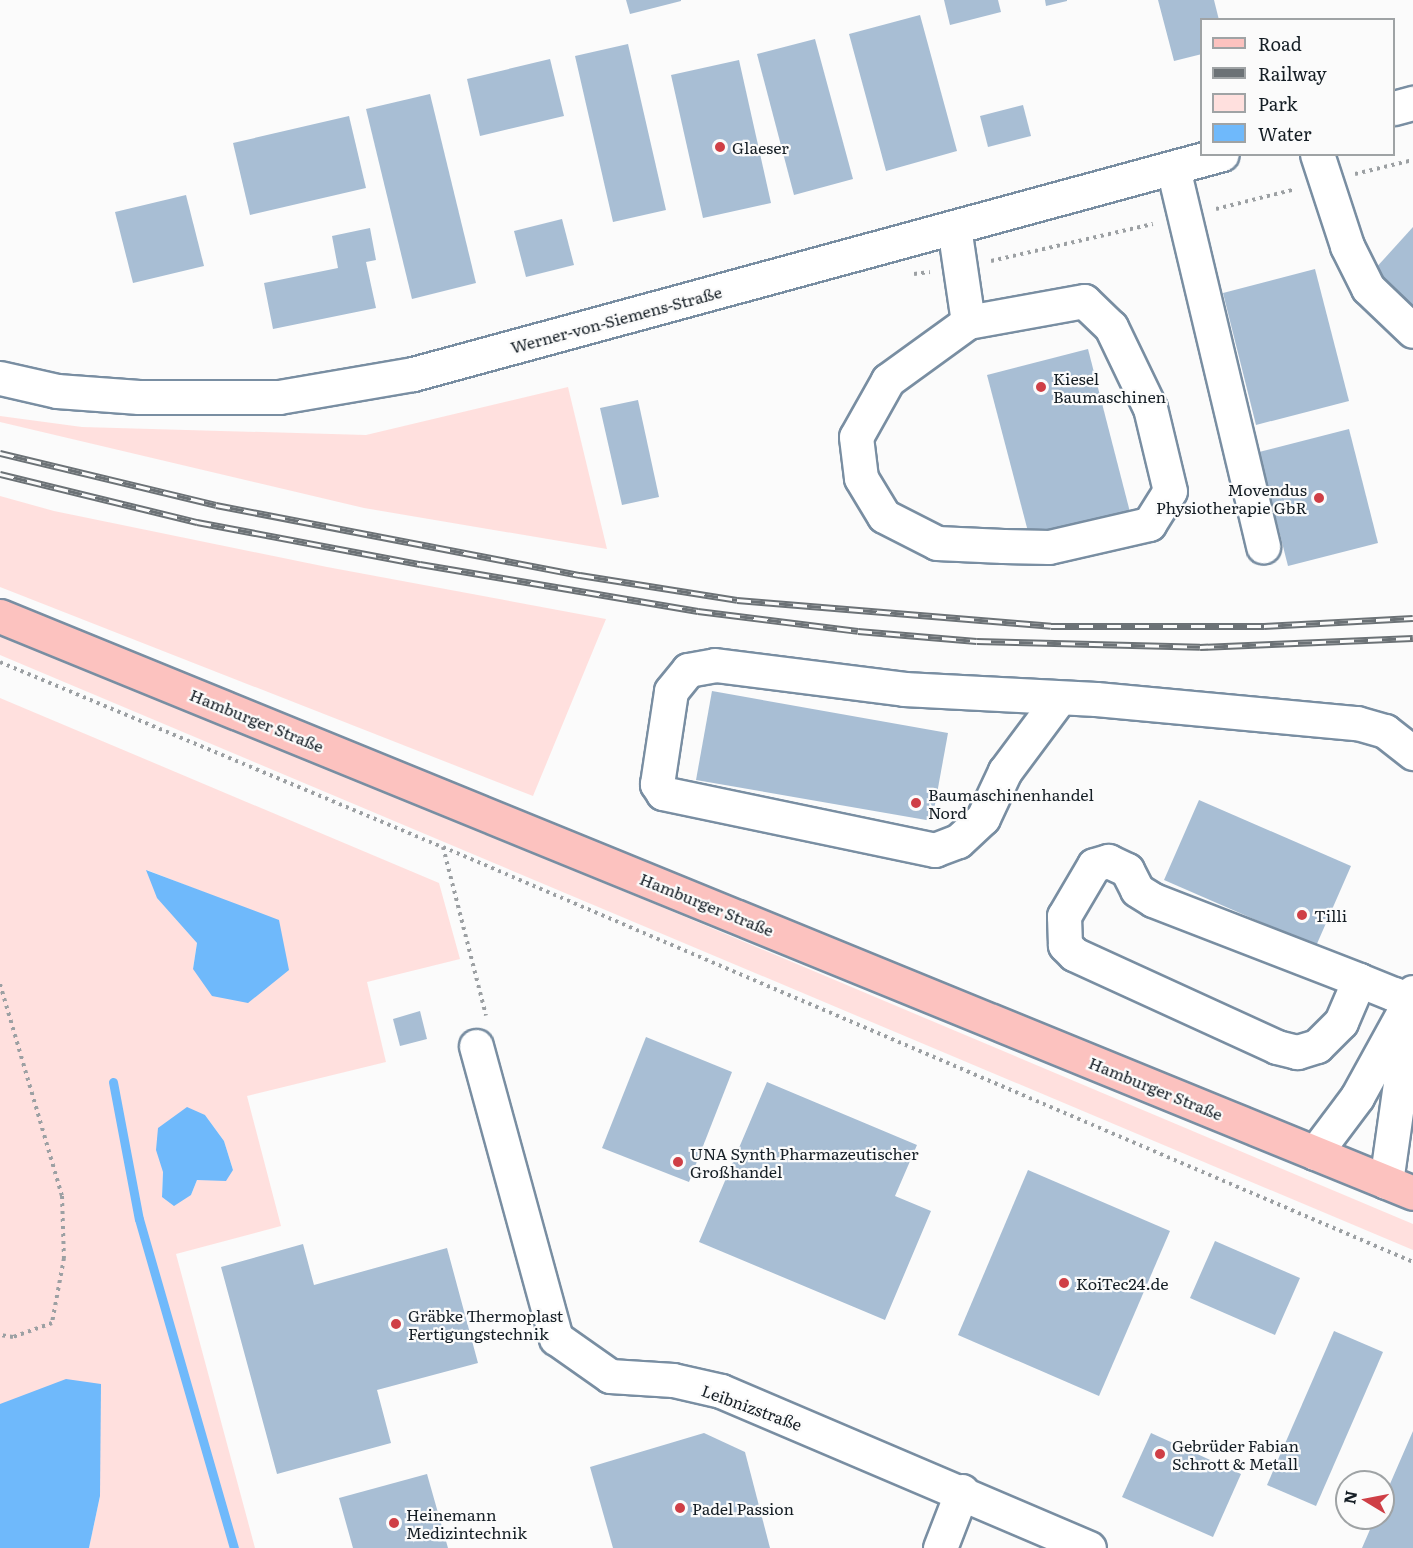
<!DOCTYPE html>
<meta charset="utf-8">
<style>
body{margin:0}
#map{position:relative;width:1413px;height:1548px;overflow:hidden;background:#fbfbfb;font-family:Literata,serif}
div>[style]{position:absolute}
.green>*{inset:0;background:#ffe0de}
.water>*{inset:0;background:#6fb9fb}
.stream>*{height:9px;margin:-4.5px;padding:0 4.5px;transform-origin:4.5px;border-radius:4.5px;background:#6fb9fb}
.building>*{inset:0;background:#a8bed4}
.path>*{height:4px;margin-top:-2px;transform-origin:0;background:repeating-linear-gradient(90deg,#9ca0a3 0 3px,transparent 0 7.5px)}
.roads{filter:drop-shadow(2px 0 #798ea2) drop-shadow(-2px 0 #798ea2) drop-shadow(0 2px #798ea2) drop-shadow(0 -2px #798ea2)}
.minor>*{height:33px;margin:-16.5px;padding:0 16.5px;transform-origin:16.5px;border-radius:16.5px;background:#fff}
.major>*{height:33px;margin:-16.5px;padding:0 16.5px;transform-origin:16.5px;border-radius:16.5px;background:#fcc2bf}
.rail>*{height:7px;margin-top:-3.5px;transform-origin:0;background:repeating-linear-gradient(90deg,#fbfbfb 0 14px,#6c7276 0 28px);box-sizing:border-box;border-block:2px solid #6c7276}
.dots>*{width:16px;height:16px;translate:-50% -50%;box-sizing:border-box;border:3px solid #fbfbfb;border-radius:50%}
span{translate:-50% -50%;white-space:nowrap;text-align:center;line-height:1.15;-webkit-text-stroke:4.5px #fbfbfb;paint-order:stroke}
.poi-label{font-size:16px;color:#151e25}
.left{translate:0 -50%;text-align:left}
.right{translate:-100% -50%;text-align:right}
.street-label{font-size:16px;color:#151e25}
.legend{position:absolute;left:1200px;top:18px;width:195px;height:138px;box-sizing:border-box;background:#fbfbfb;border:2px solid #9fa3a5;margin:0;padding:8px 10px;list-style:none;font-size:18px;color:#151e25}
.legend li{display:flex;align-items:center;gap:12px;height:30px}
.legend b{width:30px;border:2px solid #9fa3a5}
.north{position:absolute;left:1335px;top:1470px;width:60px;height:60px;box-sizing:border-box;background:#fbfbfb;border:2px solid #9fa3a5;border-radius:50%;rotate:280deg;font-size:16px;font-weight:700;line-height:24px;text-align:center;color:#151e25}
.north::after{content:'';display:block;margin:auto;width:21px;height:27px;background:#cf3f46;clip-path:polygon(50% 0,100% 100%,50% 72%,0 100%)}
</style>
<div id="map">
<div class="green">
<div style="clip-path:polygon(568px 387px,607px 549px,364px 508px,0 422px,0 416px,82px 427px,366px 435px)"></div>
<div style="clip-path:polygon(0 496px,54px 511px,327px 567px,606px 619px,533px 796px,0 587px)"></div>
<div style="clip-path:polygon(0 635px,657px 905px,1413px 1224px,1413px 1250px,0 655px)"></div>
<div style="clip-path:polygon(evenodd,0 698px,439px 883px,460px 959px,367px 982px,386px 1062px,247px 1096px,281px 1226px,176px 1254px,255px 1548px,89px 1548px,100px 1496px,0 1404px,0 698px,147px 870px,231px 903px,193px 969px,197px 943px,147px 870px,0 698px,205px 1115px,224px 1141px,233px 1170px,197px 1180px,191px 1195px,162px 1197px,163px 1172px,205px 1115px)"></div>
</div>
<div class="water">
<div style="clip-path:polygon(146px 870px,279px 920px,289px 970px,248px 1003px,212px 996px,193px 969px,197px 943px,157px 898px)"></div>
<div style="clip-path:polygon(187px 1107px,205px 1115px,224px 1141px,233px 1170px,226px 1181px,197px 1180px,191px 1195px,174px 1206px,162px 1197px,163px 1172px,156px 1150px,158px 1128px)"></div>
<div style="clip-path:polygon(66px 1379px,101px 1384px,100px 1496px,89px 1548px,0 1548px,0 1404px)"></div>
</div>
<div class="stream">
<div style="left:113px;top:1082px;width:139px;rotate:79.3deg"></div>
<div style="left:139px;top:1219px;width:342px;rotate:73.9deg"></div>
</div>
<div class="building">
<div style="clip-path:polygon(626px 0,681px 0,681px 1px,630px 14px)"></div>
<div style="clip-path:polygon(944px 0,998px 0,1001px 12px,950px 25px)"></div>
<div style="clip-path:polygon(1045px 0,1067px 0,1067px 1px,1046px 6px)"></div>
<div style="clip-path:polygon(1158px 0,1214px 0,1219px 20px,1202px 20px,1202px 54px,1174px 61px)"></div>
<div style="clip-path:polygon(920px 15px,957px 151px,886px 171px,849px 34px)"></div>
<div style="clip-path:polygon(815px 39px,853px 179px,794px 195px,757px 54px)"></div>
<div style="clip-path:polygon(628px 44px,666px 210px,613px 222px,575px 56px)"></div>
<div style="clip-path:polygon(550px 59px,564px 116px,480px 136px,467px 79px)"></div>
<div style="clip-path:polygon(739px 60px,771px 203px,703px 218px,671px 75px)"></div>
<div style="clip-path:polygon(430px 94px,476px 283px,412px 299px,366px 109px)"></div>
<div style="clip-path:polygon(1023px 105px,1031px 136px,988px 147px,980px 116px)"></div>
<div style="clip-path:polygon(349px 116px,366px 188px,250px 215px,233px 143px)"></div>
<div style="clip-path:polygon(186px 195px,204px 266px,133px 283px,115px 212px)"></div>
<div style="clip-path:polygon(562px 219px,574px 265px,526px 277px,514px 231px)"></div>
<div style="clip-path:polygon(1413px 227px,1413px 306px,1374px 270px)"></div>
<div style="clip-path:polygon(370px 228px,376px 260px,366px 262px,376px 308px,273px 329px,264px 283px,338px 268px,332px 236px)"></div>
<div style="clip-path:polygon(1315px 269px,1349px 401px,1256px 425px,1223px 293px)"></div>
<div style="clip-path:polygon(1088px 349px,1131px 516px,1031px 543px,987px 375px)"></div>
<div style="clip-path:polygon(638px 400px,659px 497px,622px 505px,600px 408px)"></div>
<div style="clip-path:polygon(1349px 429px,1378px 543px,1288px 566px,1259px 452px)"></div>
<div style="clip-path:polygon(712px 691px,948px 733px,932px 821px,696px 780px)"></div>
<div style="clip-path:polygon(1199px 800px,1351px 866px,1316px 946px,1164px 880px)"></div>
<div style="clip-path:polygon(420px 1011px,427px 1039px,400px 1046px,393px 1019px)"></div>
<div style="clip-path:polygon(646px 1037px,732px 1072px,689px 1182px,602px 1148px)"></div>
<div style="clip-path:polygon(767px 1082px,917px 1145px,895px 1196px,931px 1211px,885px 1320px,699px 1242px)"></div>
<div style="clip-path:polygon(1028px 1170px,1170px 1231px,1099px 1396px,958px 1335px)"></div>
<div style="clip-path:polygon(1215px 1241px,1300px 1278px,1275px 1335px,1190px 1298px)"></div>
<div style="clip-path:polygon(303px 1244px,314px 1285px,447px 1248px,478px 1363px,377px 1390px,391px 1443px,277px 1474px,221px 1267px)"></div>
<div style="clip-path:polygon(1334px 1331px,1383px 1352px,1316px 1506px,1267px 1485px)"></div>
<div style="clip-path:polygon(1413px 1431px,1413px 1548px,1362px 1548px,1375px 1518px,1383px 1518px,1383px 1500px)"></div>
<div style="clip-path:polygon(704px 1433px,745px 1452px,770px 1548px,613px 1548px,590px 1467px)"></div>
<div style="clip-path:polygon(1151px 1433px,1241px 1474px,1213px 1537px,1122px 1497px)"></div>
<div style="clip-path:polygon(427px 1474px,448px 1548px,353px 1548px,339px 1498px)"></div>
</div>
<div class="path">
<div style="left:1355px;top:174px;width:60px;rotate:-13.6deg"></div>
<div style="left:1216px;top:209px;width:82px;rotate:-14deg"></div>
<div style="left:991px;top:261px;width:166px;rotate:-12.9deg"></div>
<div style="left:914px;top:274px;width:16px;rotate:-7deg"></div>
<div style="left:0;top:662px;width:480px;rotate:22.7deg"></div>
<div style="left:443px;top:847px;width:1055px;rotate:23.16deg"></div>
<div style="left:443px;top:847px;width:174px;rotate:75.7deg"></div>
<div style="left:0;top:984px;width:221px;rotate:73.7deg"></div>
<div style="left:62px;top:1196px;width:62px;rotate:88.2deg"></div>
<div style="left:64px;top:1258px;width:66px;rotate:100.5deg"></div>
<div style="left:52px;top:1323px;width:41px;rotate:160.3deg"></div>
<div style="left:13px;top:1337px;width:13px;rotate:-171deg"></div>
</div>
<div class="roads">
<div class="minor">
<div style="left:1394px;top:108px;width:20px;rotate:-15deg"></div>
<div style="left:1317px;top:154px;width:97px;rotate:71.9deg"></div>
<div style="left:1347px;top:246px;width:47px;rotate:63.4deg"></div>
<div style="left:1368px;top:288px;width:62px;rotate:43.7deg"></div>
<div style="left:1173px;top:168px;width:389px;rotate:76.6deg"></div>
<div style="left:954px;top:227px;width:96px;rotate:81.6deg"></div>
<div style="left:968px;top:322px;width:99px;rotate:144.1deg"></div>
<div style="left:888px;top:380px;width:65px;rotate:119.3deg"></div>
<div style="left:856px;top:437px;width:41px;rotate:83deg"></div>
<div style="left:861px;top:478px;width:44px;rotate:58.8deg"></div>
<div style="left:884px;top:516px;width:59px;rotate:27deg"></div>
<div style="left:937px;top:543px;width:66px;rotate:2.6deg"></div>
<div style="left:1003px;top:546px;width:46px;rotate:1.2deg"></div>
<div style="left:1049px;top:547px;width:103px;rotate:-13deg"></div>
<div style="left:1149px;top:524px;width:39px;rotate:-58deg"></div>
<div style="left:1170px;top:491px;width:85px;rotate:-103.5deg"></div>
<div style="left:1150px;top:408px;width:90px;rotate:-115.7deg"></div>
<div style="left:1111px;top:327px;width:37px;rotate:-136deg"></div>
<div style="left:1084px;top:301px;width:118px;rotate:169.7deg"></div>
<div style="left:0;top:378px;width:58px;rotate:12.8deg"></div>
<div style="left:57px;top:391px;width:82px;rotate:4.2deg"></div>
<div style="left:139px;top:397px;width:140px"></div>
<div style="left:279px;top:397px;width:136px;rotate:-9.7deg"></div>
<div style="left:413px;top:374px;width:838px;rotate:-15.21deg"></div>
<div style="left:1058px;top:700px;width:89px;rotate:126.7deg"></div>
<div style="left:1005px;top:771px;width:52px;rotate:115.1deg"></div>
<div style="left:983px;top:818px;width:34px;rotate:137deg"></div>
<div style="left:958px;top:841px;width:25px;rotate:159deg"></div>
<div style="left:935px;top:850px;width:278px;rotate:-168.2deg"></div>
<div style="left:663px;top:793px;width:11px;rotate:-124deg"></div>
<div style="left:657px;top:784px;width:94px;rotate:-81.4deg"></div>
<div style="left:671px;top:691px;width:27px;rotate:-51deg"></div>
<div style="left:688px;top:670px;width:27px;rotate:-10deg"></div>
<div style="left:715px;top:665px;width:191px;rotate:7.2deg"></div>
<div style="left:904px;top:689px;width:192px;rotate:3deg"></div>
<div style="left:1096px;top:699px;width:262px;rotate:5.3deg"></div>
<div style="left:1357px;top:723px;width:29px;rotate:16deg"></div>
<div style="left:1385px;top:731px;width:36px;rotate:38deg"></div>
<div style="left:1359px;top:980px;width:46px;rotate:113.2deg"></div>
<div style="left:1341px;top:1022px;width:34px;rotate:135deg"></div>
<div style="left:1317px;top:1046px;width:21px;rotate:163deg"></div>
<div style="left:1297px;top:1052px;width:21px;rotate:-166deg"></div>
<div style="left:1277px;top:1047px;width:223px;rotate:-155.4deg"></div>
<div style="left:1074px;top:954px;width:13px;rotate:-135deg"></div>
<div style="left:1065px;top:945px;width:29px;rotate:-92deg"></div>
<div style="left:1064px;top:916px;width:59px;rotate:-59.5deg"></div>
<div style="left:1094px;top:865px;width:15px;rotate:-16deg"></div>
<div style="left:1108px;top:861px;width:21px;rotate:25deg"></div>
<div style="left:1127px;top:870px;width:22px;rotate:63deg"></div>
<div style="left:1137px;top:890px;width:19px;rotate:32deg"></div>
<div style="left:1153px;top:900px;width:221px;rotate:21.2deg"></div>
<div style="left:1359px;top:980px;width:38px;rotate:22deg"></div>
<div style="left:1394px;top:994px;width:17px;rotate:21deg"></div>
<div style="left:476px;top:1046px;width:303px;rotate:74.7deg"></div>
<div style="left:556px;top:1338px;width:66px;rotate:35.1deg"></div>
<div style="left:610px;top:1376px;width:63px;rotate:3.6deg"></div>
<div style="left:673px;top:1380px;width:49px;rotate:12.9deg"></div>
<div style="left:721px;top:1391px;width:400px;rotate:23.1deg"></div>
<div style="left:1315px;top:1153px;width:70px;rotate:-53.1deg"></div>
<div style="left:1357px;top:1097px;width:94px;rotate:-61.2deg"></div>
<div style="left:1386px;top:1182px;width:192px;rotate:-81.9deg"></div>
<div style="left:940px;top:1548px;width:61px;rotate:-68.9deg"></div>
</div>
<div class="major">
<div style="left:0;top:616px;width:1526px;rotate:22.21deg"></div>
</div>
</div>
<div class="rail">
<div style="left:0;top:453px;width:222px;rotate:13.5deg"></div>
<div style="left:216px;top:505px;width:371px;rotate:10.9deg"></div>
<div style="left:580px;top:575px;width:159px;rotate:9deg"></div>
<div style="left:737px;top:600px;width:315px;rotate:4.7deg"></div>
<div style="left:1051px;top:626px;width:213px"></div>
<div style="left:1264px;top:626px;width:149px;rotate:-3.1deg"></div>
<div style="left:0;top:474px;width:203px;rotate:13.7deg"></div>
<div style="left:197px;top:522px;width:227px;rotate:10.7deg"></div>
<div style="left:420px;top:564px;width:282px;rotate:9.6deg"></div>
<div style="left:698px;top:611px;width:161px;rotate:7.1deg"></div>
<div style="left:858px;top:631px;width:119px;rotate:4.8deg"></div>
<div style="left:977px;top:641px;width:223px;rotate:1.5deg"></div>
<div style="left:1200px;top:647px;width:213px;rotate:-2.4deg"></div>
</div>
<div class="dots">
<div style="left:720px;top:147px;background:#cf3f46"></div>
<div style="left:1041px;top:387px;background:#cf3f46"></div>
<div style="left:1319px;top:498px;background:#cf3f46"></div>
<div style="left:916px;top:803px;background:#cf3f46"></div>
<div style="left:1302px;top:915px;background:#cf3f46"></div>
<div style="left:678px;top:1162px;background:#cf3f46"></div>
<div style="left:1064px;top:1283px;background:#cf3f46"></div>
<div style="left:396px;top:1324px;background:#cf3f46"></div>
<div style="left:1160px;top:1454px;background:#cf3f46"></div>
<div style="left:680px;top:1508px;background:#cf3f46"></div>
<div style="left:394px;top:1523px;background:#cf3f46"></div>
</div>
<div class="poi-label">
<span class="left" style="left:732px;top:147px">Glaeser</span>
<span class="left" style="left:1053px;top:387px">Kiesel<br>Baumaschinen</span>
<span class="right" style="left:1307px;top:498px">Movendus<br>Physiotherapie GbR</span>
<span class="left" style="left:928px;top:803px">Baumaschinenhandel<br>Nord</span>
<span class="left" style="left:1314px;top:915px">Tilli</span>
<span class="left" style="left:690px;top:1162px">UNA Synth Pharmazeutischer<br>Großhandel</span>
<span class="left" style="left:1076px;top:1283px">KoiTec24.de</span>
<span class="left" style="left:408px;top:1324px">Gräbke Thermoplast<br>Fertigungstechnik</span>
<span class="left" style="left:1172px;top:1454px">Gebrüder Fabian<br>Schrott &amp; Metall</span>
<span class="left" style="left:692px;top:1508px">Padel Passion</span>
<span class="left" style="left:406px;top:1523px">Heinemann<br>Medizintechnik</span>
</div>
<div class="street-label">
<span style="left:616px;top:319px;rotate:-15deg">Werner-von-Siemens-Straße</span>
<span style="left:257px;top:720px;rotate:22deg">Hamburger Straße</span>
<span style="left:707px;top:904px;rotate:22deg">Hamburger Straße</span>
<span style="left:1156px;top:1088px;rotate:22deg">Hamburger Straße</span>
<span style="left:752px;top:1407px;rotate:20deg">Leibnizstraße</span>
</div>
<ul class="legend">
<li><b style="height:8px;background:#fcc2bf"></b>Road</li>
<li><b style="height:8px;background:#6c7276"></b>Railway</li>
<li><b style="height:16px;background:#ffe0de"></b>Park</li>
<li><b style="height:16px;background:#6fb9fb"></b>Water</li>
</ul>
<div class="north">N</div>
</div>
